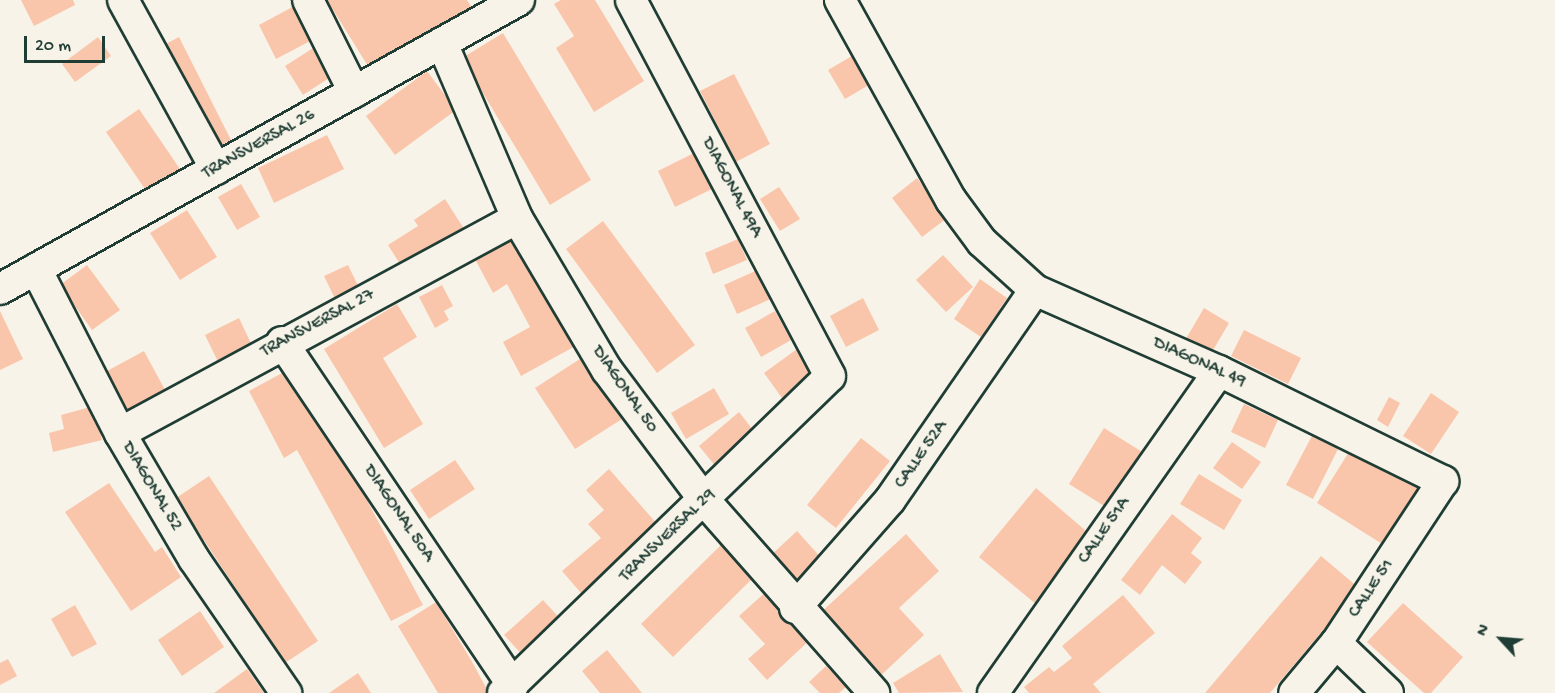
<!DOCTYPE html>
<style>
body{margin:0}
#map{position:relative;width:1555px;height:693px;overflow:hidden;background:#f7f3e8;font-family:"Gochi Hand",sans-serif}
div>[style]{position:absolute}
.building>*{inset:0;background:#fac6ab}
.roads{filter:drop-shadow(2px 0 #1f3d34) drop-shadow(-2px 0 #1f3d34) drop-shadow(0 2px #1f3d34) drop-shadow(0 -2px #1f3d34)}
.minor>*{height:30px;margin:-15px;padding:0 15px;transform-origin:15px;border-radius:15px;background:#f7f3e8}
span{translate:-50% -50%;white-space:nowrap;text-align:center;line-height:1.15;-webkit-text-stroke:4.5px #f7f3e8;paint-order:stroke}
.street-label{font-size:18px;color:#1f3d34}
.north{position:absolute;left:1471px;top:609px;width:60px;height:60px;-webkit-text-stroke:4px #f7f3e8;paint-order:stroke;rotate:296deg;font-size:16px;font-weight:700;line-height:24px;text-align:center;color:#1f3d34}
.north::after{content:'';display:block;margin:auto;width:21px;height:27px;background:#1f3d34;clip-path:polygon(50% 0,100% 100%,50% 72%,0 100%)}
.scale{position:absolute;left:24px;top:36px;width:81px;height:27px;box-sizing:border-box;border:3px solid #1f3d34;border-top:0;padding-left:8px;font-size:18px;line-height:21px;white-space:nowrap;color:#1f3d34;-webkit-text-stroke:4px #f7f3e8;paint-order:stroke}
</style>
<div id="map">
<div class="building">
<div style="clip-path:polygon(21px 0,73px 0,75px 5px,34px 26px)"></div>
<div style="clip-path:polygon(327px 0,467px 0,472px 8px,371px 71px)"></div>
<div style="clip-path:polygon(561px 0,595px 0,644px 81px,594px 112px,556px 48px,574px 36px,554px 4px)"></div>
<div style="clip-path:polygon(298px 4px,316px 38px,276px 59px,259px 25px)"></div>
<div style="clip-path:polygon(503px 33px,591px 180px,550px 205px,462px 58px)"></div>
<div style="clip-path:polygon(98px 37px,111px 56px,75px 82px,62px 64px)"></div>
<div style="clip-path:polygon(179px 37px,231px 140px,198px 158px,145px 55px)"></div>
<div style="clip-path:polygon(321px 43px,340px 71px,303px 95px,285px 66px)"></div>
<div style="clip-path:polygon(862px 50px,879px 79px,845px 99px,828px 70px)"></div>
<div style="clip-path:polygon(427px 71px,456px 110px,395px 155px,366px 116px)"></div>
<div style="clip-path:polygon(734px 74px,770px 144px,736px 162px,700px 91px)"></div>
<div style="clip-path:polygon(139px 109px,180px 169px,147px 192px,106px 132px)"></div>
<div style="clip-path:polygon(327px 135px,344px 169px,274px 203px,258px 168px)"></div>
<div style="clip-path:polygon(696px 152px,714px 188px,675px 207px,658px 171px)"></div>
<div style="clip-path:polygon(917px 178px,947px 218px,922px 237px,892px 198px)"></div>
<div style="clip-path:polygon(241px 184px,260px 217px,237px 230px,218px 197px)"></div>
<div style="clip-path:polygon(779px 187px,800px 219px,780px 231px,760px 199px)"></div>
<div style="clip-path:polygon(445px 199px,466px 232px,405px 272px,388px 245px,418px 226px,414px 220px)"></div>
<div style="clip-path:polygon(187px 210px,217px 257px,180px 280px,150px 233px)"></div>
<div style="clip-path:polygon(603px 221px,695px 345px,657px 373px,566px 249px)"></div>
<div style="clip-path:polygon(521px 234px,579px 344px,521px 376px,503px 342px,530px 327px,507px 284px,493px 293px,475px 259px)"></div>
<div style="clip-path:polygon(738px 239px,747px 260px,713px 274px,705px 253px)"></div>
<div style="clip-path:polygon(943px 255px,973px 287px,946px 312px,916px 280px)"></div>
<div style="clip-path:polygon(87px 265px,120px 310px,92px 330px,60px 285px)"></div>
<div style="clip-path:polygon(348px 265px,363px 296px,339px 307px,324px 276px)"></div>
<div style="clip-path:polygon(762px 268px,775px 297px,737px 314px,724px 285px)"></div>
<div style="clip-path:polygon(980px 279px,1007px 298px,981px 337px,954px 319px)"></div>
<div style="clip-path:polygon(442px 285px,453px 306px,444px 311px,449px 320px,435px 328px,419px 297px)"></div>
<div style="clip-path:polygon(863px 298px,879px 330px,846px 347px,830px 316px)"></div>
<div style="clip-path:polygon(397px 304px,417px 337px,383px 358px,423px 424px,384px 448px,324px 349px)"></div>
<div style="clip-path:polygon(1204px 308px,1229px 323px,1206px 362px,1181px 347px)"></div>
<div style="clip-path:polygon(0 311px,23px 359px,0 370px)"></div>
<div style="clip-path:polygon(775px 311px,791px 340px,761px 357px,745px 328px)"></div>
<div style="clip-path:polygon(239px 318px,257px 356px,223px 372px,205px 335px)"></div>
<div style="clip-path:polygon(1244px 330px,1301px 358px,1288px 384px,1231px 356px)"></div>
<div style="clip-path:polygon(797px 349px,815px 374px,782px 398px,764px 373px)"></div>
<div style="clip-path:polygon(144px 351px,171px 401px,133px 422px,107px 371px)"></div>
<div style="clip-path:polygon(583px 357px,622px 419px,575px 449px,535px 388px)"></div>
<div style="clip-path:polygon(295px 366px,423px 605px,391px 621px,297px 450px,284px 458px,249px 391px)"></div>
<div style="clip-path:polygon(714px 388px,729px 414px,686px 439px,671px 413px)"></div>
<div style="clip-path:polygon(1431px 393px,1459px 412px,1431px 454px,1403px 436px)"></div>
<div style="clip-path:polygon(1389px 397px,1400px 403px,1388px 427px,1377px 420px)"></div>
<div style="clip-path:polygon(1244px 404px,1278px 420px,1265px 448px,1231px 432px)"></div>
<div style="clip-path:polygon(94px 406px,102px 440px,53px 452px,49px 433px,64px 429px,61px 415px)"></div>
<div style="clip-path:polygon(739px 412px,761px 440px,721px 473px,699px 446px)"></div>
<div style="clip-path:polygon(1104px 428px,1147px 455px,1114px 512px,1069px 484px)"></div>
<div style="clip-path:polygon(1314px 432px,1340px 445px,1313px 499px,1286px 485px)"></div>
<div style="clip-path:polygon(861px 438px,890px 461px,836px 528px,807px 505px)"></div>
<div style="clip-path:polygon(1232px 442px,1261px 462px,1242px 489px,1213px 468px)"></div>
<div style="clip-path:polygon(1352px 447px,1422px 490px,1387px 547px,1317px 503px)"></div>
<div style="clip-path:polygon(455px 460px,475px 489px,429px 519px,410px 490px)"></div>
<div style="clip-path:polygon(609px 469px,658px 525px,587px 600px,562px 571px,601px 538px,588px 524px,604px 510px,586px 490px)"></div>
<div style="clip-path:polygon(1199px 474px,1242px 500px,1224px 530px,1180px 504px)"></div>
<div style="clip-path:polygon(209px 476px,318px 641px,285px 663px,176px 498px)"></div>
<div style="clip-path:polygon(109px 483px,155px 552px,162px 547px,181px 577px,131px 611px,65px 512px)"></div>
<div style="clip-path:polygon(1036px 488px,1093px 537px,1037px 605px,979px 557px)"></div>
<div style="clip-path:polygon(1172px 514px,1202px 538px,1191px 553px,1202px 562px,1185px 584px,1162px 565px,1140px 595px,1121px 580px)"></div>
<div style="clip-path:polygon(797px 531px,824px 561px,796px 586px,769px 557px)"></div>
<div style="clip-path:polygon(906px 534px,939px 571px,899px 608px,924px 635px,877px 679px,818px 615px)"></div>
<div style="clip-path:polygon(726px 540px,758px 573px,673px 657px,641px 624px)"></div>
<div style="clip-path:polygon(1321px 556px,1359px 588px,1270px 693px,1205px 693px)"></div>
<div style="clip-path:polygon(769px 589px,813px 637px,767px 680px,748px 659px,765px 644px,739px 616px)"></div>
<div style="clip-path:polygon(1123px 595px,1155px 633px,1093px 684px,1101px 693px,1029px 693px,1024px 687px,1049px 667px,1054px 672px,1072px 658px,1062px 646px)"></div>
<div style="clip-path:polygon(543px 600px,565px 624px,526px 659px,504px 635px)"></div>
<div style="clip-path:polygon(436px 602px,471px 660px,489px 693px,438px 693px,398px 626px)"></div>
<div style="clip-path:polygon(1403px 603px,1463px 657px,1431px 693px,1424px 693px,1367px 642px)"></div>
<div style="clip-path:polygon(75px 605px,97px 644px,72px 657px,51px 619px)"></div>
<div style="clip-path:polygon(200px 611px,224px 647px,182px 676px,158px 640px)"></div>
<div style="clip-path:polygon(607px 650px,642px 693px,600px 693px,582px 671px)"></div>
<div style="clip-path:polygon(940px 654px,963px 692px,899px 693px,893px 683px)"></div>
<div style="clip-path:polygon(8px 659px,17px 676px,0 685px,0 663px)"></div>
<div style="clip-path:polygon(826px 666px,846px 687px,839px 693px,820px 693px,809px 682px)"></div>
<div style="clip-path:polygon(247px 669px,264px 693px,214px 693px)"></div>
<div style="clip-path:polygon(358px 673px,371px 693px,329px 693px)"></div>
</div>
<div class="roads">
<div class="minor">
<div style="left:123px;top:0;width:193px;rotate:61.2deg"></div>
<div style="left:308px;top:0;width:103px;rotate:63.4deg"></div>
<div style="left:840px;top:0;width:229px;rotate:61deg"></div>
<div style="left:951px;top:200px;width:52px;rotate:53.6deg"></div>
<div style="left:982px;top:242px;width:72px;rotate:42.2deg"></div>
<div style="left:1035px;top:290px;width:201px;rotate:23.8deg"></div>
<div style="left:1219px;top:371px;width:250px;rotate:26.2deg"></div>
<div style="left:1443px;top:481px;width:194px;rotate:123.4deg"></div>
<div style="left:1336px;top:643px;width:65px;rotate:130deg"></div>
<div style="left:442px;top:43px;width:190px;rotate:66.8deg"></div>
<div style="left:517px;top:218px;width:177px;rotate:59.4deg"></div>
<div style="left:607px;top:370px;width:164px;rotate:53.2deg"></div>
<div style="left:705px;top:501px;width:256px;rotate:48.6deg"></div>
<div style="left:36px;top:269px;width:184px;rotate:62.9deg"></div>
<div style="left:120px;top:433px;width:146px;rotate:59.6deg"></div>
<div style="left:194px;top:559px;width:163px;rotate:55.5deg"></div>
<div style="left:0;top:289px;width:594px;rotate:-29.11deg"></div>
<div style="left:282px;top:342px;width:414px;rotate:56.1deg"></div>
<div style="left:120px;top:433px;width:451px;rotate:-28.4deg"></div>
<div style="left:795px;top:608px;width:144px;rotate:-48.7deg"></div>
<div style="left:890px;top:500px;width:255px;rotate:-55.4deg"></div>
<div style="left:1336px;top:643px;width:72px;rotate:43.9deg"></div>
<div style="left:503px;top:693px;width:455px;rotate:-44.1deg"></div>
<div style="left:830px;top:376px;width:425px;rotate:-117.9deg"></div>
<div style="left:993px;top:693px;width:393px;rotate:-54.9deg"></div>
</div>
</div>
<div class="street-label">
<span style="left:259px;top:145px;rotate:-29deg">TRANSVERSAL 26</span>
<span style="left:731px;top:188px;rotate:62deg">DIAGONAL 49A</span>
<span style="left:318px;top:324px;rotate:-28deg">TRANSVERSAL 27</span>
<span style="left:1199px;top:363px;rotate:24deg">DIAGONAL 49</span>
<span style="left:624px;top:390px;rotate:55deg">DIAGONAL 50</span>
<span style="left:922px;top:455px;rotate:-55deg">CALLE 52A</span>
<span style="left:151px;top:487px;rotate:59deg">DIAGONAL 52</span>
<span style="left:398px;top:514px;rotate:56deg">DIAGONAL 50A</span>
<span style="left:1105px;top:531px;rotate:-55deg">CALLE 51A</span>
<span style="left:668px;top:536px;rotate:-44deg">TRANSVERSAL 29</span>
<span style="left:1372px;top:589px;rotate:-56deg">CALLE 51</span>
</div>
<div class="north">N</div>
<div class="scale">20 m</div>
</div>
